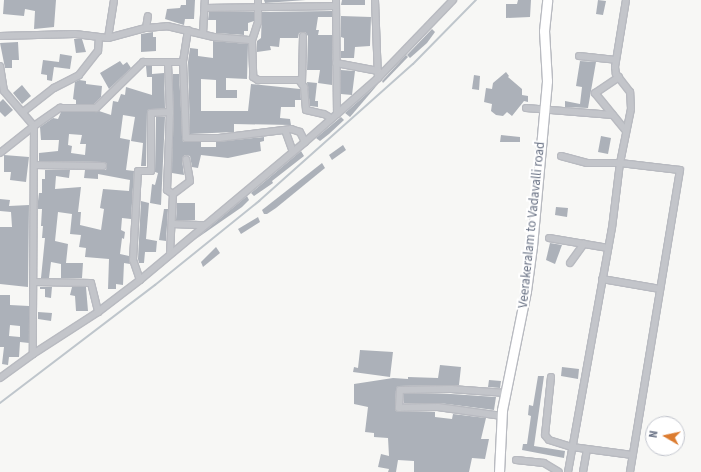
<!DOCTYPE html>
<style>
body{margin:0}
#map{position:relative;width:701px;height:472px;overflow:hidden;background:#f7f7f5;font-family:"Source Sans 3",sans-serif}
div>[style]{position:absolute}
.stream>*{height:2px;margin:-1px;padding:0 1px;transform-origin:1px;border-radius:1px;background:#bfc6cc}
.building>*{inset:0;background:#acb1b9}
.roads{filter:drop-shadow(1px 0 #b8bac0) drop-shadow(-1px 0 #b8bac0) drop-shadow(0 1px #b8bac0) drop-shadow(0 -1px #b8bac0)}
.street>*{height:6px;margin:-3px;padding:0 3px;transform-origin:3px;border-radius:3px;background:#c3c5ca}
.secondary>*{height:9px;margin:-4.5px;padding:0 4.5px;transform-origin:4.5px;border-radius:4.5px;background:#fff}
span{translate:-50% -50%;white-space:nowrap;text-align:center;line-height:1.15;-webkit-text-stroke:4px #fff;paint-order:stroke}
.street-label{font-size:13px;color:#687184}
.north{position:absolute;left:645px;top:416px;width:40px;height:40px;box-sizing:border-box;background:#fff;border:1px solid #c3c6ce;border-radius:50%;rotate:279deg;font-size:11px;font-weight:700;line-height:16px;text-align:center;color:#687184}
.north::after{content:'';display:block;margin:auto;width:14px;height:18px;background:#dc7c30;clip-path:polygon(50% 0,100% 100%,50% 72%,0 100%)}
</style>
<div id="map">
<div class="stream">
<div style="left:0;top:403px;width:195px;rotate:-37.3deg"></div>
<div style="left:155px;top:285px;width:134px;rotate:-38.9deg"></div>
<div style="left:259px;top:201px;width:206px;rotate:-41.7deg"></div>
<div style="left:413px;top:64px;width:90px;rotate:-45.5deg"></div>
</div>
<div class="building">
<div style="clip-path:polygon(4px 0,56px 0,54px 27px,34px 29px,35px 11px,25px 9px,24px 16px,3px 14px)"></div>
<div style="clip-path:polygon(186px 0,195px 0,194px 19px,185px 19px,184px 25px,165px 19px,167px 9px,180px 8px,181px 5px,186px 5px)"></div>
<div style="clip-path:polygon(264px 0,306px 0,265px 3px)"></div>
<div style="clip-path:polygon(342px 0,365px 0,365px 5px,341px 5px)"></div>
<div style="clip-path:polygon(518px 0,531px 0,530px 17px,506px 18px,506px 4px,517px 4px)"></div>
<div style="clip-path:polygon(598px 0,606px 1px,603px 15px,596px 14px)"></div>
<div style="clip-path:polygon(332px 11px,332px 17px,318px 17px,316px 30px,319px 30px,318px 35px,332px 35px,332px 85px,318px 83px,320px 70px,307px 70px,308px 36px,305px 32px,299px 33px,298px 38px,280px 38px,279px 47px,270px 46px,271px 50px,257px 52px,257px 41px,261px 38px,262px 12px)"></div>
<div style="clip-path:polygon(209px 12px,254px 12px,254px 21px,248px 23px,248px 31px,244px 31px,244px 35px,216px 33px,216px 20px,208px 20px)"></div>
<div style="clip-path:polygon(341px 16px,371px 17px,370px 46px,355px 47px,354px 58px,341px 58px,341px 51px,344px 51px,344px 38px,341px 37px)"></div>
<div style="clip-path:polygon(432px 29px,435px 32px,427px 43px,410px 58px,407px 55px)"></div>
<div style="clip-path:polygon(153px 32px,153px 37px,156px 37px,156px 51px,141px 52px,141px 34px)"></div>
<div style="clip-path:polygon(74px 39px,82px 39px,86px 52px,76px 53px)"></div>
<div style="clip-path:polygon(213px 41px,248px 44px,247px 79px,226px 78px,226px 90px,237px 90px,237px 98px,216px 98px,216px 80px,201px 79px,201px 111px,248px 111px,251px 84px,300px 89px,301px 100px,295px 100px,295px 107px,281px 107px,280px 118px,290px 119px,291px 125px,234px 124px,234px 132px,190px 134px,188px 62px,190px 48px,198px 49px,198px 56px,213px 58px)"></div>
<div style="clip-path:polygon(18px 42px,19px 60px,12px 60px,12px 68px,5px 68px,0 43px)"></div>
<div style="clip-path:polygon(60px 54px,72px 56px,70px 69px,54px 67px,52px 81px,47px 80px,47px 75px,41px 74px,43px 60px,59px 62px)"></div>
<div style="clip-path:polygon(406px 55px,408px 57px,383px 83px,382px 81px)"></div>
<div style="clip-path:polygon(120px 61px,123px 65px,127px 62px,131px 68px,109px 89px,100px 73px)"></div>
<div style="clip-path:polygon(580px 61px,596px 62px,588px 108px,565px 107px,565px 101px,580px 104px,582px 87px,576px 86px)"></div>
<div style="clip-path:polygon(evenodd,146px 66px,152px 66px,152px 74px,164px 73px,165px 108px,147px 111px,146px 166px,141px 166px,143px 143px,131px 141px,135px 117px,123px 115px,120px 138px,130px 140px,126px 170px,134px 171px,131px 219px,122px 218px,121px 230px,125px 232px,124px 239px,122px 238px,120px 254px,129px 256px,130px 264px,124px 263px,123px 285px,116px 284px,116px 289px,108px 289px,109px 259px,85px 257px,86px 248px,79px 247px,81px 235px,70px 234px,72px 214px,58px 212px,55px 241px,68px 244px,66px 263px,83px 263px,82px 278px,61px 278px,61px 264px,51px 262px,49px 278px,41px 278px,45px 238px,42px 238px,43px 226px,41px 226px,42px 209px,38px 209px,38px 201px,39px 193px,42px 193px,42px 179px,45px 179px,45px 170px,70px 170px,69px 178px,56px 176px,55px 189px,81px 187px,78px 212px,81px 212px,80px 225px,101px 230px,104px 209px,100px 208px,103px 189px,129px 191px,130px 180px,98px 174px,98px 179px,84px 178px,85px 170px,106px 170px,107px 164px,103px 162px,39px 161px,39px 153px,58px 151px,59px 140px,41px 140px,40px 127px,53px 118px,58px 119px,61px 112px,99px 111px,111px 115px,113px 101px,118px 102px,121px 94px,125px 95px,126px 87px,152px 95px,152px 77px,147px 77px,146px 66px,69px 134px,82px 135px,80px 144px,86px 144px,85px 155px,71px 153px,72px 146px,68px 145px,69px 134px)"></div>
<div style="clip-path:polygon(341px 70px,355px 71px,352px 95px,341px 94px)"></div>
<div style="clip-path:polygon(506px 72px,509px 76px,508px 77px,522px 89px,522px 95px,528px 96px,528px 102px,524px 101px,512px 116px,507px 112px,503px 116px,496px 115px,491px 111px,492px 104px,484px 102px,486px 88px,492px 89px,493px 83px)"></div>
<div style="clip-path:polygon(173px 74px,179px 74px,183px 142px,201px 142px,201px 147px,216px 147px,216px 142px,264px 137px,264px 141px,260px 142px,261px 151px,228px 158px,201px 155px,198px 168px,192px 167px,190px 156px,185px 155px,182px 159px,184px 175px,172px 173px)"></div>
<div style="clip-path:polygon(474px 75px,480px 76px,479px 90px,472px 89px)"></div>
<div style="clip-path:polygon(79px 80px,86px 81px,86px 84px,102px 86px,101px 97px,94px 104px,76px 104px,76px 100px,73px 99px,75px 82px)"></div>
<div style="clip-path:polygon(307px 82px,317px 83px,315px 101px,318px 101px,318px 107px,310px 106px)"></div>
<div style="clip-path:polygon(379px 83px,350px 117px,345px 113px)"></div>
<div style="clip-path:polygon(22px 85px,31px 96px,22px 104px,13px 93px)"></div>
<div style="clip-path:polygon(3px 99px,13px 110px,5px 117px,0 112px,0 102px)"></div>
<div style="clip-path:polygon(156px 117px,165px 117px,161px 205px,150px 203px,152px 184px,155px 185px,158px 173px,155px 172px)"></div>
<div style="clip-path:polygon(341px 117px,344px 120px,329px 134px,320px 141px,316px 138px)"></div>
<div style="clip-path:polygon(501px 135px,520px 137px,520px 142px,500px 142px)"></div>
<div style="clip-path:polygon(601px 136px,611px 138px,608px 154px,598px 152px)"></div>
<div style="clip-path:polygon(343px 145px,346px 150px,332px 160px,329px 155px)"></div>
<div style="clip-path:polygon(301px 151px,304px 156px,272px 181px,273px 183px,254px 196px,251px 193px)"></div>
<div style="clip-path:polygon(4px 155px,29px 157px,26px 182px,10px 180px,11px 172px,4px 172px)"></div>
<div style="clip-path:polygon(322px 163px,325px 168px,276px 208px,267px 214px,264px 214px,262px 210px)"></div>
<div style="clip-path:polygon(247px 196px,249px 200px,242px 207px,193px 241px)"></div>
<div style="clip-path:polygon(0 199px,10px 200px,9px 206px,29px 205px,28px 287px,0 284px,0 227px,12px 227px,11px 212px,0 211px)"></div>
<div style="clip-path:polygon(141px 201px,149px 203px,146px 239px,157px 241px,156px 252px,145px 252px,144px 263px,139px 263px,138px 259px)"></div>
<div style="clip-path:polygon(177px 203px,195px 203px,195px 220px,176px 220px)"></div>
<div style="clip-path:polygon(556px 207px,568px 208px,567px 217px,555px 215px)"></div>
<div style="clip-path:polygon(164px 209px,168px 209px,166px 241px,159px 240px)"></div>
<div style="clip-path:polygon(258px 217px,260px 222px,241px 234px,238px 229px)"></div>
<div style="clip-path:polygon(550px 243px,562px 245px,555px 264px,546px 260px)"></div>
<div style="clip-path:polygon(216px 247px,220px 253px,203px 267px,201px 262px)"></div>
<div style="clip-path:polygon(40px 287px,52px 287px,51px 298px,45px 297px,45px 289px,40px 289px)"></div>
<div style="clip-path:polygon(72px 287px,86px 287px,88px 311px,76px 311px,75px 296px,70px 295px)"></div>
<div style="clip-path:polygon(evenodd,0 295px,10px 295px,10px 305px,29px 306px,29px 343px,20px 342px,19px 357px,9px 357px,8px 365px,2px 364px,4px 347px,0 347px,0 295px,10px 325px,20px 326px,20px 337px,9px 336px,10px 325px)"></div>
<div style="clip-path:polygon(38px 312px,52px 313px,51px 321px,38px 319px)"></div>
<div style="clip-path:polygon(360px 350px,393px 352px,390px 377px,353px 372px,354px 367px,358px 368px)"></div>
<div style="clip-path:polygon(440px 365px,461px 367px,459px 385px,398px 386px,396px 390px,395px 410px,399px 412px,435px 412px,435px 417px,452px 419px,453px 414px,486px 418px,481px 439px,489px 439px,485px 459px,472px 458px,469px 472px,414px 472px,414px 461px,398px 460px,396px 472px,388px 472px,389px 469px,378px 467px,381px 454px,389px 456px,388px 438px,374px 437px,374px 433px,365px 432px,368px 407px,354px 404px,354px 384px,393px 378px,408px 379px,408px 377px,438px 378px)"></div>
<div style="clip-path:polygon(562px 367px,579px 369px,578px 379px,561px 376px)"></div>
<div style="clip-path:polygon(538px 376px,544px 376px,534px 446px,565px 451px,564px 458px,522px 450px,523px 444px,527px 444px,531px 416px,528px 415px,529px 405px,533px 406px)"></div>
<div style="clip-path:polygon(489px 380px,501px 381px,500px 388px,488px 387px)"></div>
<div style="clip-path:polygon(404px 394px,451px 394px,496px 397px,494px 410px,439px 403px,404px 403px)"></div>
</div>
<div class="roads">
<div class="street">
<div style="left:258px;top:0;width:22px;rotate:90deg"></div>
<div style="left:258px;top:22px;width:19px;rotate:108deg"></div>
<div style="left:252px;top:40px;width:37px;rotate:88deg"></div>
<div style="left:253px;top:77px;width:6px;rotate:31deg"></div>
<div style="left:258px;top:80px;width:41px"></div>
<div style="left:299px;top:80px;width:9px;rotate:54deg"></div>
<div style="left:304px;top:87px;width:23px;rotate:85deg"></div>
<div style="left:306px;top:110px;width:18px;rotate:13deg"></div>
<div style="left:324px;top:114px;width:8px;rotate:30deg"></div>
<div style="left:336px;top:0;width:114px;rotate:89.5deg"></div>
<div style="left:375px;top:0;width:78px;rotate:87.8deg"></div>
<div style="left:205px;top:8px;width:131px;rotate:-0.9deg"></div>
<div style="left:146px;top:28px;width:12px;rotate:-81deg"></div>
<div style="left:188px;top:30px;width:32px;rotate:99deg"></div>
<div style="left:183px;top:62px;width:76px;rotate:87.7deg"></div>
<div style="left:186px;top:138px;width:33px"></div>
<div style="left:219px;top:138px;width:73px;rotate:-7.1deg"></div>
<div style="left:291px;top:129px;width:9px;rotate:18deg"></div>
<div style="left:300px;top:132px;width:11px;rotate:63deg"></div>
<div style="left:203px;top:34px;width:34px;rotate:-87deg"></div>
<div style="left:0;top:36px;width:75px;rotate:-1.5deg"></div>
<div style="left:75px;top:34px;width:33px;rotate:7deg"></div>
<div style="left:108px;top:38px;width:39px;rotate:-15deg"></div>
<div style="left:146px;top:28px;width:21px;rotate:-5deg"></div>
<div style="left:167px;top:26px;width:48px;rotate:13.2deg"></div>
<div style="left:214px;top:37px;width:38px;rotate:5deg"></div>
<div style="left:108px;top:38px;width:38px;rotate:-81deg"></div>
<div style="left:579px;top:56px;width:37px;rotate:6deg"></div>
<div style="left:336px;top:63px;width:43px;rotate:10.8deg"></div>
<div style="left:168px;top:64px;width:48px;rotate:87.6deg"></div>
<div style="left:170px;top:112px;width:78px;rotate:92.2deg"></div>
<div style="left:167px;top:190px;width:7px;rotate:34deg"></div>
<div style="left:173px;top:194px;width:60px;rotate:92.9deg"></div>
<div style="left:0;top:66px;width:25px;rotate:81deg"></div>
<div style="left:4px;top:91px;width:46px;rotate:49.4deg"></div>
<div style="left:34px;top:126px;width:32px;rotate:-35deg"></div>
<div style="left:60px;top:108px;width:36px"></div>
<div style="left:96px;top:108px;width:66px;rotate:-44.4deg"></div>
<div style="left:143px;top:62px;width:40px"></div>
<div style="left:619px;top:77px;width:29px;rotate:146deg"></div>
<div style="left:595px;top:93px;width:49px;rotate:50.8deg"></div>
<div style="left:302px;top:83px;width:47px;rotate:-88.8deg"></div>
<div style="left:526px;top:108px;width:87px;rotate:4.6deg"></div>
<div style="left:23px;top:112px;width:39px;rotate:-38deg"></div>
<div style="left:54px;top:88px;width:28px;rotate:-27deg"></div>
<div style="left:79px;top:75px;width:31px;rotate:-52deg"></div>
<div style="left:98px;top:51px;width:13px;rotate:-86deg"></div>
<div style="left:285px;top:130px;width:23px;rotate:70deg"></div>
<div style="left:0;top:153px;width:43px;rotate:-38.5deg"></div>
<div style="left:34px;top:126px;width:228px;rotate:90.3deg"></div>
<div style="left:33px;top:354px;width:41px;rotate:144deg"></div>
<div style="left:561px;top:156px;width:27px;rotate:15deg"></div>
<div style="left:587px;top:163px;width:33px"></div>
<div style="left:620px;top:163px;width:60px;rotate:6.7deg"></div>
<div style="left:680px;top:170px;width:306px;rotate:99.4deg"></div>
<div style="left:34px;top:165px;width:69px;rotate:0.8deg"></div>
<div style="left:173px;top:194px;width:21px;rotate:-37deg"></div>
<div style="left:190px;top:181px;width:22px;rotate:-100deg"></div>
<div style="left:172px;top:224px;width:33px;rotate:2deg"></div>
<div style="left:549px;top:238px;width:60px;rotate:9.6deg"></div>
<div style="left:570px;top:263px;width:24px;rotate:-54deg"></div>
<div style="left:602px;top:279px;width:59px;rotate:9.8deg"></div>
<div style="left:140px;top:280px;width:21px;rotate:-109deg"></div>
<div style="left:133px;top:260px;width:89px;rotate:-86.8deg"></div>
<div style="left:138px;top:171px;width:13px"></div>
<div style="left:151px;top:171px;width:58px;rotate:-90deg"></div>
<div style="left:151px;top:113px;width:19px;rotate:-3deg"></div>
<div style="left:34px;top:282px;width:57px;rotate:1deg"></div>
<div style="left:91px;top:283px;width:30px;rotate:76deg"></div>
<div style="left:33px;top:354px;width:77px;rotate:-32.9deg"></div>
<div style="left:98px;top:312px;width:53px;rotate:-37.3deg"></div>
<div style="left:140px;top:280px;width:215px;rotate:-39.9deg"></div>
<div style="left:305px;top:142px;width:97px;rotate:-41.2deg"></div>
<div style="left:378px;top:78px;width:108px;rotate:-46.1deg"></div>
<div style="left:551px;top:377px;width:58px;rotate:95.9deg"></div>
<div style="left:545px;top:435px;width:6px;rotate:51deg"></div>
<div style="left:549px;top:440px;width:24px;rotate:17deg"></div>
<div style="left:572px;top:447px;width:61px;rotate:7.6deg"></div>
<div style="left:502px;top:416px;width:65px;rotate:-172deg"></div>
<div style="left:438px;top:407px;width:39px;rotate:179deg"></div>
<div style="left:399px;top:408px;width:18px;rotate:-87deg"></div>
<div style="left:400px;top:390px;width:51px;rotate:-1.1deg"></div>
<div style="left:451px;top:389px;width:55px;rotate:4.2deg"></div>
<div style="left:516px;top:460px;width:28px;rotate:6deg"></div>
<div style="left:544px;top:463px;width:17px;rotate:31deg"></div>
<div style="left:568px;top:472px;width:248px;rotate:-79.8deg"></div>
<div style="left:612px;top:228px;width:65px;rotate:-83deg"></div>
<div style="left:620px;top:163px;width:55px;rotate:-78.5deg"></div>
<div style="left:631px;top:109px;width:17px;rotate:-93deg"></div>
<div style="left:630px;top:92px;width:23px;rotate:-128deg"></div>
<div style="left:616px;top:74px;width:7px;rotate:-98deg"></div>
<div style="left:615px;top:67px;width:68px;rotate:-80.7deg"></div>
<div style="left:583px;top:472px;width:23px;rotate:-80deg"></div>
</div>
<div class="secondary">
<div style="left:499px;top:472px;width:62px;rotate:-87.2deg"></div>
<div style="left:502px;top:410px;width:121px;rotate:-78.6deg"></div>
<div style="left:526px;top:291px;width:45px;rotate:-82.4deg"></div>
<div style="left:532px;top:246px;width:166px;rotate:-84.8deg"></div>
<div style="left:547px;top:81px;width:50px;rotate:-93.4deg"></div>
<div style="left:544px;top:31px;width:31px;rotate:-84deg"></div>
</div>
</div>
<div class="street-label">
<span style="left:532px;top:225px;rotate:-84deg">Veerakeralam to Vadavalli road</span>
</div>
<div class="north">N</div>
</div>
